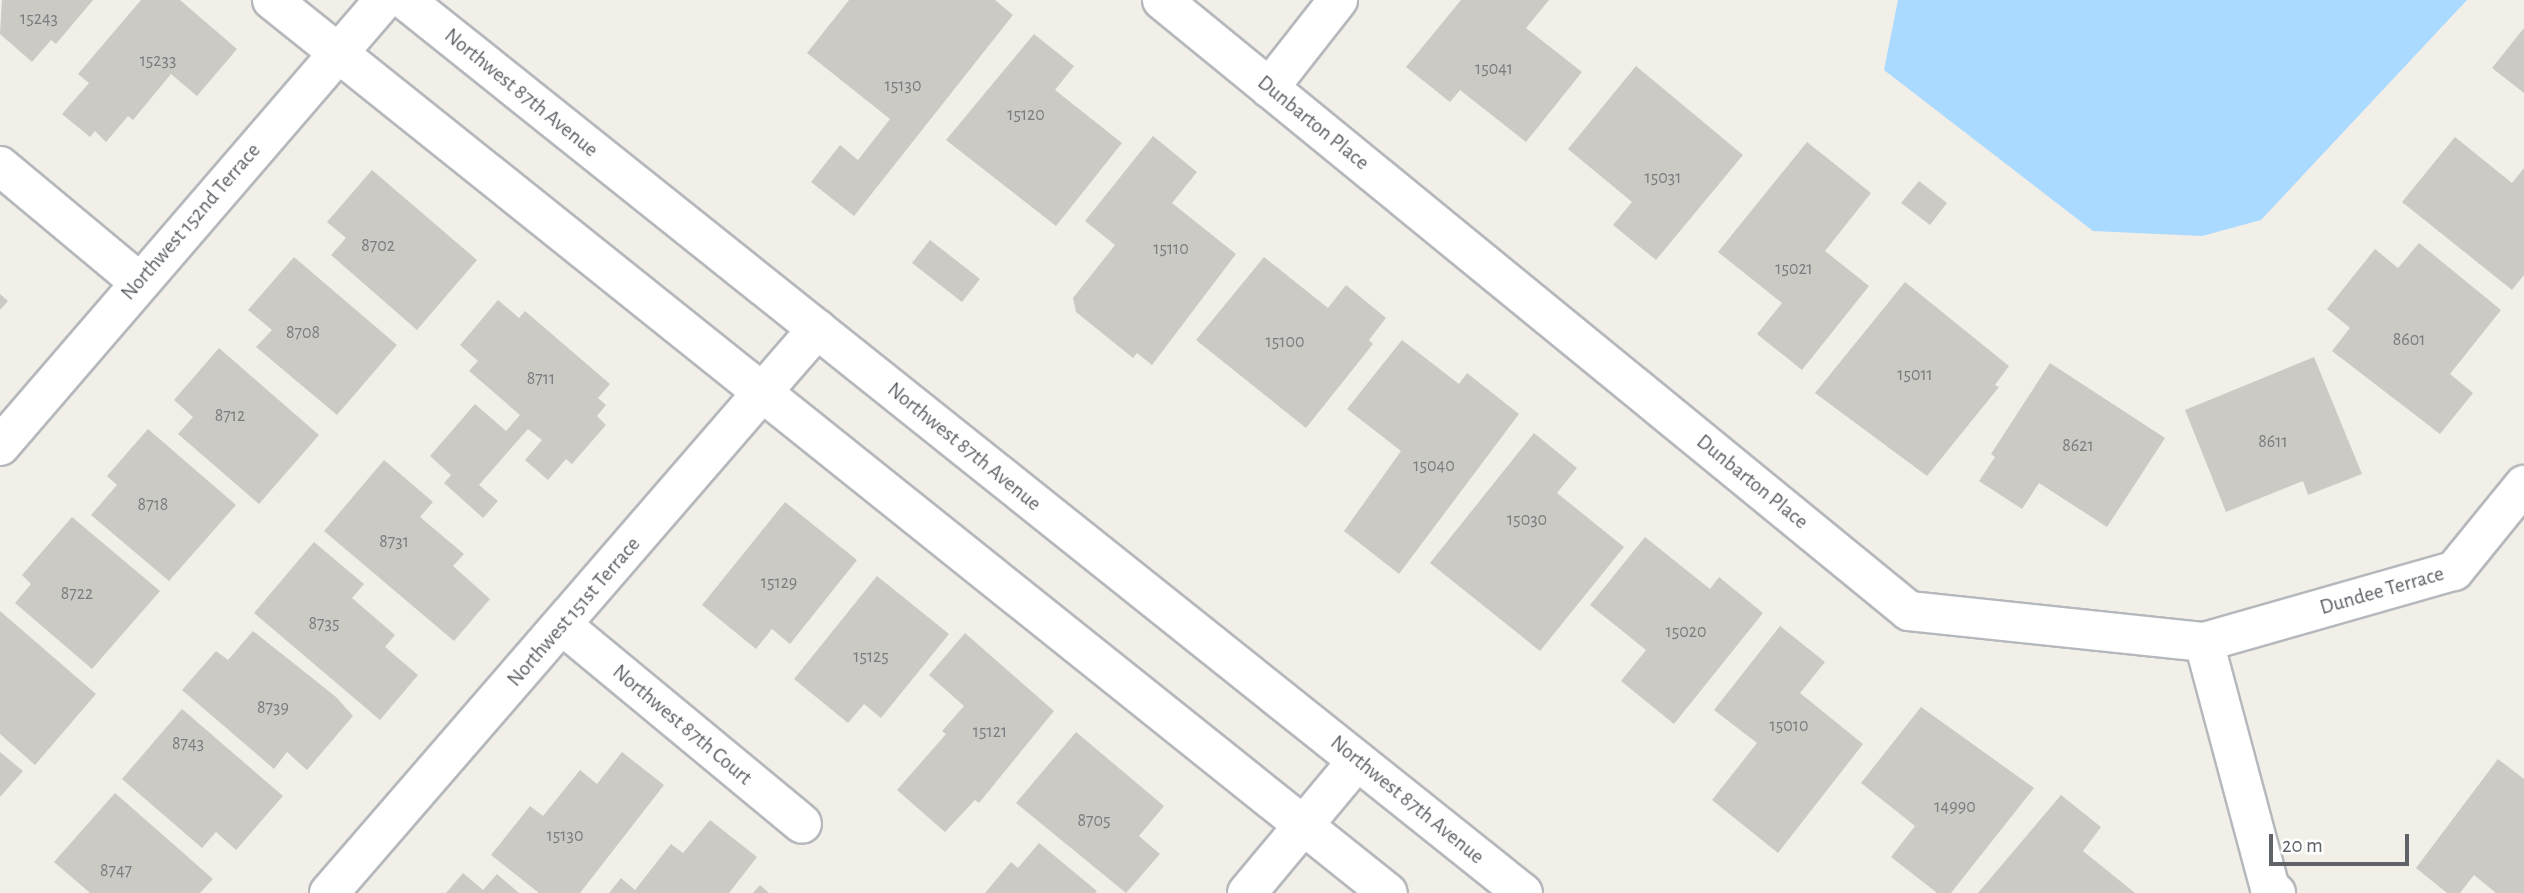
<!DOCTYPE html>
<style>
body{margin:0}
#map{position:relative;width:2524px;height:893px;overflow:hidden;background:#f1efe8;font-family:"Alegreya Sans",sans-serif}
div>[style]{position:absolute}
.water>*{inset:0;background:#aadaff}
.building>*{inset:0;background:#cccac5}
.roads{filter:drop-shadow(2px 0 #b5b8bc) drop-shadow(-2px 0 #b5b8bc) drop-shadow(0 2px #b5b8bc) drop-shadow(0 -2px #b5b8bc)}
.minor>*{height:38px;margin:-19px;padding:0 19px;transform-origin:19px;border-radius:19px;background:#fff}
.secondary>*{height:38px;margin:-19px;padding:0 19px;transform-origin:19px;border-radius:19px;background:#fff}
span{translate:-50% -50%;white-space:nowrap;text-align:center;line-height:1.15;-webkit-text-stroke:5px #fff;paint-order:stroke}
.number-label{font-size:18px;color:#7a7d7f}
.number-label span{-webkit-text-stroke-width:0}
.street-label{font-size:21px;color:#5f6368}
.scale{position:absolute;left:2269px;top:834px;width:140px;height:32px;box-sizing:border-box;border:4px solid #5f6368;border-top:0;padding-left:9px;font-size:21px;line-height:24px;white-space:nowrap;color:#5f6368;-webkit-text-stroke:5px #fff;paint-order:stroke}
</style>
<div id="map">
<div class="water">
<div style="clip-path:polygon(1898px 0,2467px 0,2261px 220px,2202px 236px,2093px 231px,1884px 70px)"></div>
</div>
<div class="building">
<div style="clip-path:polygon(2px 0,93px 0,56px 44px,51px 40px,32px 62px,0 34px)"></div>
<div style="clip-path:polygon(141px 0,180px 0,237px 49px,197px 96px,171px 74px,133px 120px,128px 116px,106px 142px,95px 131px,90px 137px,62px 114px,89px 83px,78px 74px)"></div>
<div style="clip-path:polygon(849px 0,995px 0,1013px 15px,854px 216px,811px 182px,840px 145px,858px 160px,890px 119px,807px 53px)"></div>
<div style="clip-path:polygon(1461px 0,1549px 0,1526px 28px,1582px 72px,1526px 142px,1460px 90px,1450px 102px,1406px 67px)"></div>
<div style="clip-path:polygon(2524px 28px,2524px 93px,2492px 68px)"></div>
<div style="clip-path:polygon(1034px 34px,1074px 66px,1055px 90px,1122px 143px,1056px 226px,946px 140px)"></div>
<div style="clip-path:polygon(1636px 66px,1743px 155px,1656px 260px,1613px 225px,1632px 202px,1568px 149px)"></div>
<div style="clip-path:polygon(1153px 136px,1197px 172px,1172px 203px,1236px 254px,1152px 365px,1137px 353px,1133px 358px,1076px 312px,1073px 298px,1115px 245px,1085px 221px)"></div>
<div style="clip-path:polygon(2455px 137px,2512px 183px,2524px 168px,2524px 275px,2512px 290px,2402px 202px)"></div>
<div style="clip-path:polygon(1807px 142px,1871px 193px,1825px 251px,1869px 286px,1802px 370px,1757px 334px,1782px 303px,1718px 252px)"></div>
<div style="clip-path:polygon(372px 170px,477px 260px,417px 330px,331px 255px,346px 238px,327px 222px)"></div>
<div style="clip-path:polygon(1919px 181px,1947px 203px,1930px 225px,1901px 203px)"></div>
<div style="clip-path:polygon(930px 240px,980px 279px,962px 302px,912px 263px)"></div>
<div style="clip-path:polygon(2419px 243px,2501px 310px,2450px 374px,2473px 393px,2440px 434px,2332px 351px,2350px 328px,2327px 309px,2375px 249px,2398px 268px)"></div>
<div style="clip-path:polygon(294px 257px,397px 345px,337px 415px,256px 347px,272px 330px,248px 310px)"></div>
<div style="clip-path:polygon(1264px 257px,1328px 308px,1346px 285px,1386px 318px,1369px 340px,1373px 344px,1306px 428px,1196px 340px)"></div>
<div style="clip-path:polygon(1905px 282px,2009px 366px,1995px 385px,1999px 387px,1927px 476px,1815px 393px)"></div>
<div style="clip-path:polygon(0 294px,8px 301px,0 310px)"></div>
<div style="clip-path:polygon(498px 300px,519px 318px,525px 311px,610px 384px,598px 398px,606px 405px,597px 416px,606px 425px,572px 464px,566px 459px,548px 480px,525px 460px,542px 440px,528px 429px,479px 485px,498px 501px,483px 518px,444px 483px,451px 475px,430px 456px,475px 404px,506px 431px,520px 415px,469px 371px,478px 361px,460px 345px)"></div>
<div style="clip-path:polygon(1402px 340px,1459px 384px,1467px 373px,1519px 414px,1399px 574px,1344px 531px,1401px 451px,1347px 409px)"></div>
<div style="clip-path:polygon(219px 348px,319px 435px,259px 504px,178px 434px,193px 417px,174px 400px)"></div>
<div style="clip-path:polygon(2314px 357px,2362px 474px,2308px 495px,2303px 481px,2226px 512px,2185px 410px)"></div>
<div style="clip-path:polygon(2050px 363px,2165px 438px,2107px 527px,2039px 483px,2022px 509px,1979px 481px,1995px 457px,1991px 454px)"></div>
<div style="clip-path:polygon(148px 429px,236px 505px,169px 581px,91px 515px,117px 485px,107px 476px)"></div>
<div style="clip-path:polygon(1534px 433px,1577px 468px,1557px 493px,1624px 547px,1540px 651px,1430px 563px)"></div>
<div style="clip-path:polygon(384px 460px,433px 502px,420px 517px,464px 554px,453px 566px,490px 599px,454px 641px,324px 531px)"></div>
<div style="clip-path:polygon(785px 502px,857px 560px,790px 644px,772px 629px,756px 649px,702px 605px)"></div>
<div style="clip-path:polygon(72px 517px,160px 591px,92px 669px,15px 603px,31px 584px,22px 575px)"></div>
<div style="clip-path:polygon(1645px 537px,1710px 589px,1719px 577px,1763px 613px,1674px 724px,1621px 681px,1646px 650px,1590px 605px)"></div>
<div style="clip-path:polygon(314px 542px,364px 584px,352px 598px,395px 635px,385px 647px,418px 675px,380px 720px,254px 613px)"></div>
<div style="clip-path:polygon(877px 576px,949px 634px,881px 718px,864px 704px,848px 723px,794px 679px)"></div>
<div style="clip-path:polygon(0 611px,96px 694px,35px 765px,0 734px)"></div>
<div style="clip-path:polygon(1780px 626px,1825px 662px,1800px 693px,1863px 744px,1778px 853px,1712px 800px,1757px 743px,1714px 710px)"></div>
<div style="clip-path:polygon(253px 631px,336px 697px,353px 716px,307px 770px,287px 752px,274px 769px,182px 690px,216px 651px,228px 660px)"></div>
<div style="clip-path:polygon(965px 633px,1054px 711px,979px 803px,975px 800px,945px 832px,897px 790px,946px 734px,942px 731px,964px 706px,929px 675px)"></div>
<div style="clip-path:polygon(1921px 707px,2034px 788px,1951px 893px,1937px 893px,1891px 857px,1915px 826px,1861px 783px)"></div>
<div style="clip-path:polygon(182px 709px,283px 796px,236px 850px,216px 832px,202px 848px,122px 779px)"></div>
<div style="clip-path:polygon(1076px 732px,1164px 806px,1139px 836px,1160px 854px,1126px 893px,1016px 803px)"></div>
<div style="clip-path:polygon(0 752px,23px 771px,0 797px)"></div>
<div style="clip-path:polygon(622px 752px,664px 785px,580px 893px,539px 893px,491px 855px,530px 806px,543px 816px,580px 770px,597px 784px)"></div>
<div style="clip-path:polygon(2498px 759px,2524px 779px,2524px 893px,2496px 893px,2474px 875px,2460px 893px,2447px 893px,2416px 868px)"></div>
<div style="clip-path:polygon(115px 793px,213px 879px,200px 893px,90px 893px,54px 862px)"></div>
<div style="clip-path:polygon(2061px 795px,2101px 827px,2083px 851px,2135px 893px,1978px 893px)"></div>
<div style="clip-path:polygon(710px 820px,757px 857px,729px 893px,609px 893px,621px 878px,635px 890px,671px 844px,683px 853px)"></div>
<div style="clip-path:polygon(1039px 843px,1097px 891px,1095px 893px,985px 893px,1011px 862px,1018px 868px)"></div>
<div style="clip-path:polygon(463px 873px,483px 890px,497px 874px,519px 893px,446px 893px)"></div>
<div style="clip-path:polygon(760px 885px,769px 893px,753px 893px)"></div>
</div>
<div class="roads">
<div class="minor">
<div style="left:1162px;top:0;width:965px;rotate:39.28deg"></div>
<div style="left:1909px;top:611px;width:297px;rotate:6deg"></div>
<div style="left:2204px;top:642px;width:260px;rotate:-15.9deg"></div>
<div style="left:2454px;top:571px;width:111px;rotate:-50.9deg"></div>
<div style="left:1269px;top:88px;width:112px;rotate:-51.9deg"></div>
<div style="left:0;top:166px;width:181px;rotate:39.8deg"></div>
<div style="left:0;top:446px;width:589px;rotate:-49.27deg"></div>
<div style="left:563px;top:626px;width:310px;rotate:39.6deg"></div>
<div style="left:2204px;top:642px;width:255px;rotate:75deg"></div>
<div style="left:2270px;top:888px;width:8px;rotate:40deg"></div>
<div style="left:329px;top:893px;width:746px;rotate:-49.13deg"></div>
<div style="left:1247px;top:893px;width:172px;rotate:-50.2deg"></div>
</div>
<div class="secondary">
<div style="left:272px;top:0;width:1429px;rotate:38.67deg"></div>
<div style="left:405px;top:0;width:1431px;rotate:38.62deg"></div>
</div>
</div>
<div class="number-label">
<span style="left:39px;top:19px">15243</span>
<span style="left:158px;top:61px">15233</span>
<span style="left:1494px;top:69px">15041</span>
<span style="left:903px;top:86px">15130</span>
<span style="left:1026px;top:115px">15120</span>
<span style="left:1663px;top:178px">15031</span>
<span style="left:378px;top:246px">8702</span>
<span style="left:1171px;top:249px">15110</span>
<span style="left:1794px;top:269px">15021</span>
<span style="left:303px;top:333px">8708</span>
<span style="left:2409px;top:340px">8601</span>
<span style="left:1285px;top:342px">15100</span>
<span style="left:1915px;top:375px">15011</span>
<span style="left:541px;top:379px">8711</span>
<span style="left:230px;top:416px">8712</span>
<span style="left:2273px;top:442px">8611</span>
<span style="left:2078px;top:446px">8621</span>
<span style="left:1434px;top:466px">15040</span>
<span style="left:153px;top:505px">8718</span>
<span style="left:1527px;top:520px">15030</span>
<span style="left:394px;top:542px">8731</span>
<span style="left:779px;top:583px">15129</span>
<span style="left:77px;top:594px">8722</span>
<span style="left:324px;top:624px">8735</span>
<span style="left:1686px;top:632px">15020</span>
<span style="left:871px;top:657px">15125</span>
<span style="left:273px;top:708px">8739</span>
<span style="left:1789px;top:726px">15010</span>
<span style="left:990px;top:732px">15121</span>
<span style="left:188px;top:744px">8743</span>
<span style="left:1955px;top:807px">14990</span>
<span style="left:1094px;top:821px">8705</span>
<span style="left:565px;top:836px">15130</span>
<span style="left:116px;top:871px">8747</span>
</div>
<div class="street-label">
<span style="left:521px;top:93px;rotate:39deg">Northwest 87th Avenue</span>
<span style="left:1313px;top:123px;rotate:39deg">Dunbarton Place</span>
<span style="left:191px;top:222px;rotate:-49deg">Northwest 152nd Terrace</span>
<span style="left:964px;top:447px;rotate:39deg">Northwest 87th Avenue</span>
<span style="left:1752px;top:482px;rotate:39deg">Dunbarton Place</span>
<span style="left:2382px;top:591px;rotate:-16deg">Dundee Terrace</span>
<span style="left:574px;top:612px;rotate:-49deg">Northwest 151st Terrace</span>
<span style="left:682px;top:725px;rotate:40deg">Northwest 87th Court</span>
<span style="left:1407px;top:800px;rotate:39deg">Northwest 87th Avenue</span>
</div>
<div class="scale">20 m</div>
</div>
